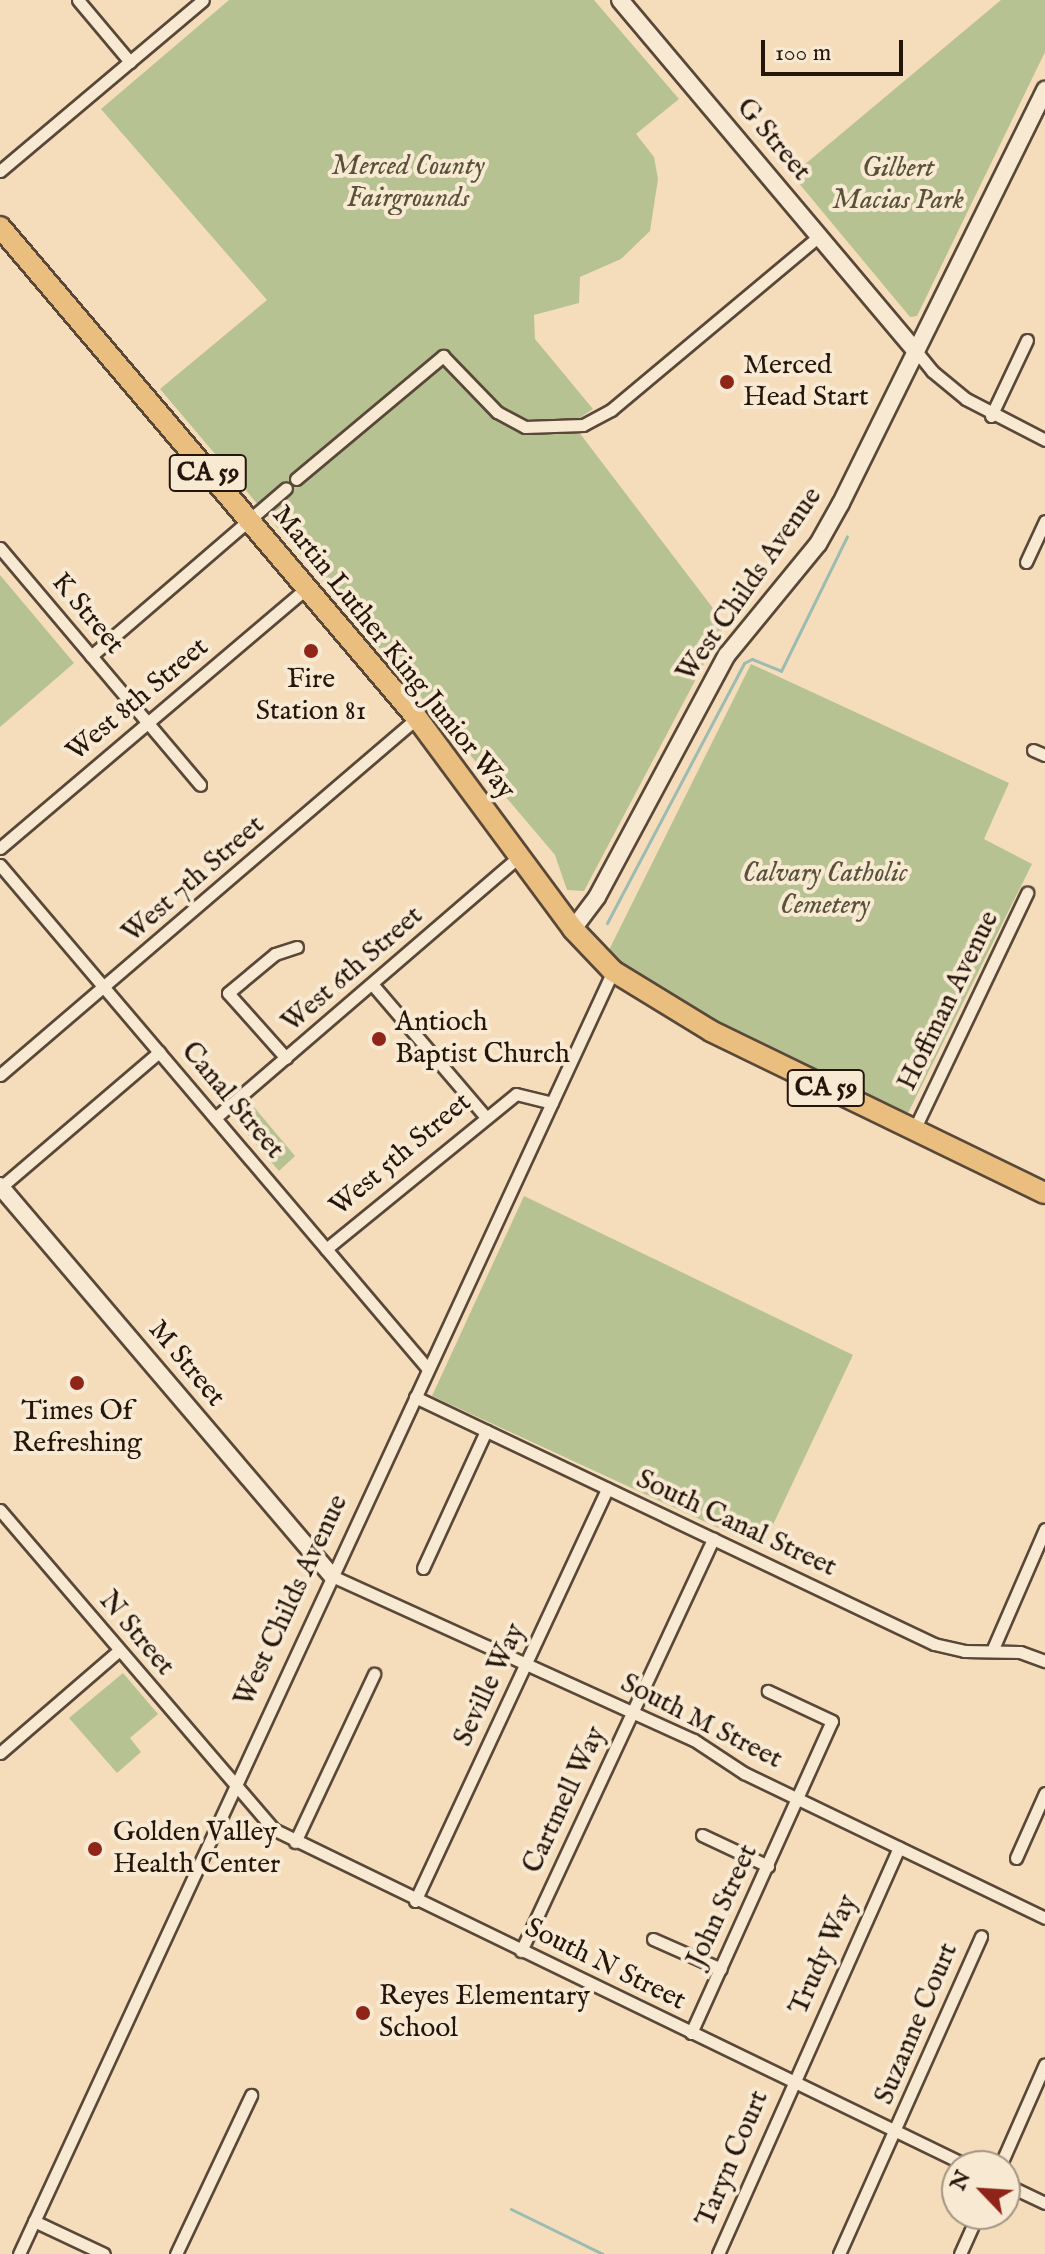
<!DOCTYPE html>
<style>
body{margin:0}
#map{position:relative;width:1045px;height:2254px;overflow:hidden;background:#f5ddbb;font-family:"IM FELL English",serif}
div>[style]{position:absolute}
.green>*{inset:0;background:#b7c293}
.stream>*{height:3px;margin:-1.5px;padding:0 1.5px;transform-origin:1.5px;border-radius:1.5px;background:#9cbbb1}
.roads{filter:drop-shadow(2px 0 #594838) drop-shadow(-2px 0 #594838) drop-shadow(0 2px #594838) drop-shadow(0 -2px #594838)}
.street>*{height:11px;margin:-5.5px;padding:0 5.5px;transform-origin:5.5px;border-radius:5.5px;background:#f8e9d3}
.secondary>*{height:16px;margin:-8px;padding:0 8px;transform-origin:8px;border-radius:8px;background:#f8e9d3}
.highway>*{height:20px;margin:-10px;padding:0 10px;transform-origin:10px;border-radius:10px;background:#eabe7e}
.dots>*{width:22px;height:22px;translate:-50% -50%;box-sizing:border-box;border:4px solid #f8e9d3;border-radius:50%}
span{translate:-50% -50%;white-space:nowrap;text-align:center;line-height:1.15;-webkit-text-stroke:8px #f8e9d3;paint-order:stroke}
.shield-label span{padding:2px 6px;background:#f8e9d3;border:2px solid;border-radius:6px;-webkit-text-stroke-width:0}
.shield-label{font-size:26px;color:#25160c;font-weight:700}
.street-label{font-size:28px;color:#25160c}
.park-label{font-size:28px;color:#58523b;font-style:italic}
.poi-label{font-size:28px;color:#25160c}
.left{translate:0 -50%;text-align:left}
.north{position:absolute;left:941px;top:2150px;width:80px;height:80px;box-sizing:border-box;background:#f8e9d3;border:2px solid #a49583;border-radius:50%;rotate:295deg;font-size:22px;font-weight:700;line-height:32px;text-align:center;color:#25160c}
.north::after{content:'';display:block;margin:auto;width:28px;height:36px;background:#8f2418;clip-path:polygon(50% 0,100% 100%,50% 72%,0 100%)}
.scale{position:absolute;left:761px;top:40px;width:142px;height:36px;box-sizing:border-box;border:4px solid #25160c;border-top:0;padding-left:10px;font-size:24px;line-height:28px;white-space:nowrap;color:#25160c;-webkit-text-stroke:6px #f8e9d3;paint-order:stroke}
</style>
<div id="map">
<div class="green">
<div style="clip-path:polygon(229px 0,594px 0,679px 99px,636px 134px,654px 157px,658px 179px,650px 231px,621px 259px,580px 277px,579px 303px,534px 315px,535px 339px,593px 409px,572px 423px,725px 624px,584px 891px,567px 890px,555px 855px,160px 389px,267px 300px,101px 109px)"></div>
<div style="clip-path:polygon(1001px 0,1045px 0,1045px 52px,917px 316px,910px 317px,792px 175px)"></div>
<div style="clip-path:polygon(0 575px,74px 663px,0 727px)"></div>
<div style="clip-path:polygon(751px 664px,1009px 783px,984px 839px,1032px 864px,908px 1113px,715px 1022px,625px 969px,609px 950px)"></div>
<div style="clip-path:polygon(254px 1107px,295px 1156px,279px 1171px,236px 1121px)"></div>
<div style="clip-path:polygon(524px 1196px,853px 1355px,762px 1548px,432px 1396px)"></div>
<div style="clip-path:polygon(123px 1673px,158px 1714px,130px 1738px,141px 1752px,117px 1773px,69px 1718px)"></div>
</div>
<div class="stream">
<div style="left:607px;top:923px;width:294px;rotate:-62.2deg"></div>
<div style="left:744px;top:663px;width:9px;rotate:-27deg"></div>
<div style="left:752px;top:659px;width:31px;rotate:22deg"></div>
<div style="left:781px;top:671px;width:150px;rotate:-63.9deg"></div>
<div style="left:511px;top:2209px;width:102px;rotate:26.1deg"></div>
</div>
<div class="roads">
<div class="street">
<div style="left:78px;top:0;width:81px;rotate:50deg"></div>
<div style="left:0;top:171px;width:265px;rotate:-40.1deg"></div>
<div style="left:916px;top:351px;width:26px;rotate:51deg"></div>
<div style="left:932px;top:371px;width:44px;rotate:39.5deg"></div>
<div style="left:966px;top:399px;width:89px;rotate:27.4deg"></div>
<div style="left:991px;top:416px;width:84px;rotate:-64.7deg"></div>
<div style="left:296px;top:479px;width:192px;rotate:-39.9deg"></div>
<div style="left:443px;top:356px;width:78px;rotate:46deg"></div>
<div style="left:497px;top:412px;width:32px;rotate:28deg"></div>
<div style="left:525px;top:427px;width:58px;rotate:-2deg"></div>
<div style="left:583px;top:425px;width:32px;rotate:-28deg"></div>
<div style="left:611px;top:410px;width:273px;rotate:-39.9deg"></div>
<div style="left:0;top:548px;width:310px;rotate:49.8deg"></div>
<div style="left:1026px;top:562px;width:45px;rotate:-65.1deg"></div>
<div style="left:91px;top:656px;width:257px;rotate:-40.7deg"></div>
<div style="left:1033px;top:750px;width:13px;rotate:23deg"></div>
<div style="left:0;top:848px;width:402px;rotate:-40.3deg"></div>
<div style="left:0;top:865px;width:661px;rotate:49.66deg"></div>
<div style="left:373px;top:985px;width:172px;rotate:49.5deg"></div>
<div style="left:286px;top:1058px;width:87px;rotate:-131.7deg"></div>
<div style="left:228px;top:993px;width:61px;rotate:-39.7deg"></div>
<div style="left:275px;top:954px;width:23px;rotate:-18deg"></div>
<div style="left:0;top:1075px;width:549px;rotate:-40.57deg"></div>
<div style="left:215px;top:1118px;width:402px;rotate:-40.7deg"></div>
<div style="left:914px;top:1130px;width:263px;rotate:-64.5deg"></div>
<div style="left:1px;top:1187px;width:208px;rotate:-40.5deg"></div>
<div style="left:326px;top:1249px;width:245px;rotate:-39.2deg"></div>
<div style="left:516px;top:1094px;width:37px;rotate:14deg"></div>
<div style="left:415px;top:1397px;width:575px;rotate:25.45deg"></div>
<div style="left:934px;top:1644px;width:31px;rotate:13deg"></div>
<div style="left:964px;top:1651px;width:56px;rotate:1deg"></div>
<div style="left:1020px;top:1652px;width:27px;rotate:20deg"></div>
<div style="left:0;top:1510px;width:420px;rotate:49.4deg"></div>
<div style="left:273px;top:1829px;width:772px;rotate:25.87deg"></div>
<div style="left:423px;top:1568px;width:151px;rotate:-65.3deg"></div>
<div style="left:332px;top:1576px;width:397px;rotate:24.4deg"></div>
<div style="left:694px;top:1740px;width:60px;rotate:33.4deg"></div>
<div style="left:744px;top:1773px;width:334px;rotate:25.7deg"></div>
<div style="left:992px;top:1651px;width:133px;rotate:-66.5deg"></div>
<div style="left:0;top:1753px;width:156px;rotate:-40.8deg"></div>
<div style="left:702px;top:1835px;width:73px;rotate:25.2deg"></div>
<div style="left:295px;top:1842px;width:186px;rotate:-64.8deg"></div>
<div style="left:1016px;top:1858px;width:71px;rotate:-66deg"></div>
<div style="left:415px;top:1901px;width:455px;rotate:-65deg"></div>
<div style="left:653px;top:1939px;width:74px;rotate:23.8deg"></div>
<div style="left:521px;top:1951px;width:455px;rotate:-65deg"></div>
<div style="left:691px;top:2033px;width:342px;rotate:-65.7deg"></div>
<div style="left:832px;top:1721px;width:71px;rotate:-154.9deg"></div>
<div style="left:1000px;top:2166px;width:111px;rotate:-66.2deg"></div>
<div style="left:1005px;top:2184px;width:44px;rotate:25.4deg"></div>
<div style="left:34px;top:2221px;width:77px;rotate:25.2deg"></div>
<div style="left:19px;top:2254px;width:1414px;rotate:-65.16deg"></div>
<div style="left:176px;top:2254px;width:176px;rotate:-64.7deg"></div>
<div style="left:718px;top:2254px;width:445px;rotate:-66deg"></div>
<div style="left:839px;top:2254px;width:348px;rotate:-65.9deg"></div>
<div style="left:960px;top:2254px;width:44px;rotate:-65.8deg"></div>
</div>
<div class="secondary">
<div style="left:620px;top:0;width:459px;rotate:49.9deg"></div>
<div style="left:573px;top:929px;width:40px;rotate:-53deg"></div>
<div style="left:597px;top:897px;width:275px;rotate:-61.8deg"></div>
<div style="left:727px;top:655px;width:144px;rotate:-50.7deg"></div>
<div style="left:818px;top:544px;width:47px;rotate:-60.7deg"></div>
<div style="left:841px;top:503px;width:461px;rotate:-63.7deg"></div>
<div style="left:0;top:1186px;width:512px;rotate:49.59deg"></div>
</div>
<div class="highway">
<div style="left:0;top:227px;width:644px;rotate:49.66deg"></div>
<div style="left:417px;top:718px;width:262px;rotate:53.5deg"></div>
<div style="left:573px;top:929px;width:58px;rotate:46.4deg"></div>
<div style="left:613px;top:971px;width:115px;rotate:31.5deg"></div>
<div style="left:711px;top:1031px;width:371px;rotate:25.9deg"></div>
</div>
</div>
<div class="dots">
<div style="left:727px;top:382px;background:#8f2418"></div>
<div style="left:311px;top:651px;background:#8f2418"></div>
<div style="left:379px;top:1039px;background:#8f2418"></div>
<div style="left:77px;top:1383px;background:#8f2418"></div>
<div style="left:95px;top:1849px;background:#8f2418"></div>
<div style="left:363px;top:2013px;background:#8f2418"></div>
</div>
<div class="shield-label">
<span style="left:208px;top:473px">CA 59</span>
<span style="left:826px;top:1088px">CA 59</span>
</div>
<div class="street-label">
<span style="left:773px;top:140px;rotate:50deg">G Street</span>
<span style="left:750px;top:585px;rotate:-55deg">West Childs Avenue</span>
<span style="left:87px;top:614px;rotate:50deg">K Street</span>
<span style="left:393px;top:653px;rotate:51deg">Martin Luther King Junior Way</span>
<span style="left:138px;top:700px;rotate:-40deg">West 8th Street</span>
<span style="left:194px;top:880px;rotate:-41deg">West 7th Street</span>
<span style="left:353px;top:970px;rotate:-41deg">West 6th Street</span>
<span style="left:949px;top:1001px;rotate:-64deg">Hoffman Avenue</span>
<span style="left:232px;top:1101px;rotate:50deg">Canal Street</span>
<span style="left:401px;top:1155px;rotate:-40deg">West 5th Street</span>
<span style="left:186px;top:1364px;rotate:50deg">M Street</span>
<span style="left:736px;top:1524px;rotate:25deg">South Canal Street</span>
<span style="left:292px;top:1601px;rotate:-65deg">West Childs Avenue</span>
<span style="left:136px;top:1634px;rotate:50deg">N Street</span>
<span style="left:490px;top:1685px;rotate:-65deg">Seville Way</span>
<span style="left:701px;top:1722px;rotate:27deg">South M Street</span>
<span style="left:565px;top:1800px;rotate:-65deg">Cartmell Way</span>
<span style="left:723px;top:1906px;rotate:-65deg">John Street</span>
<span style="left:824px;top:1955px;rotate:-66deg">Trudy Way</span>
<span style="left:605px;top:1965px;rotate:26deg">South N Street</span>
<span style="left:917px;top:2024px;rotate:-67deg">Suzanne Court</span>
<span style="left:733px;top:2159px;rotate:-67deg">Taryn Court</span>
</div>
<div class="park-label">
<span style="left:408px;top:183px">Merced County<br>Fairgrounds</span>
<span style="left:898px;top:185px">Gilbert<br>Macias Park</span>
<span style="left:825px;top:890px">Calvary Catholic<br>Cemetery</span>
</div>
<div class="poi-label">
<span class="left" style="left:743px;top:382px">Merced<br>Head Start</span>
<span style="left:311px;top:696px">Fire<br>Station 81</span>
<span class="left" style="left:395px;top:1039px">Antioch<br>Baptist Church</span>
<span style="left:77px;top:1428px">Times Of<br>Refreshing</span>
<span class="left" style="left:113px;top:1849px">Golden Valley<br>Health Center</span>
<span class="left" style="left:379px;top:2013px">Reyes Elementary<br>School</span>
</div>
<div class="north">N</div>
<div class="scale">100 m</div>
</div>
